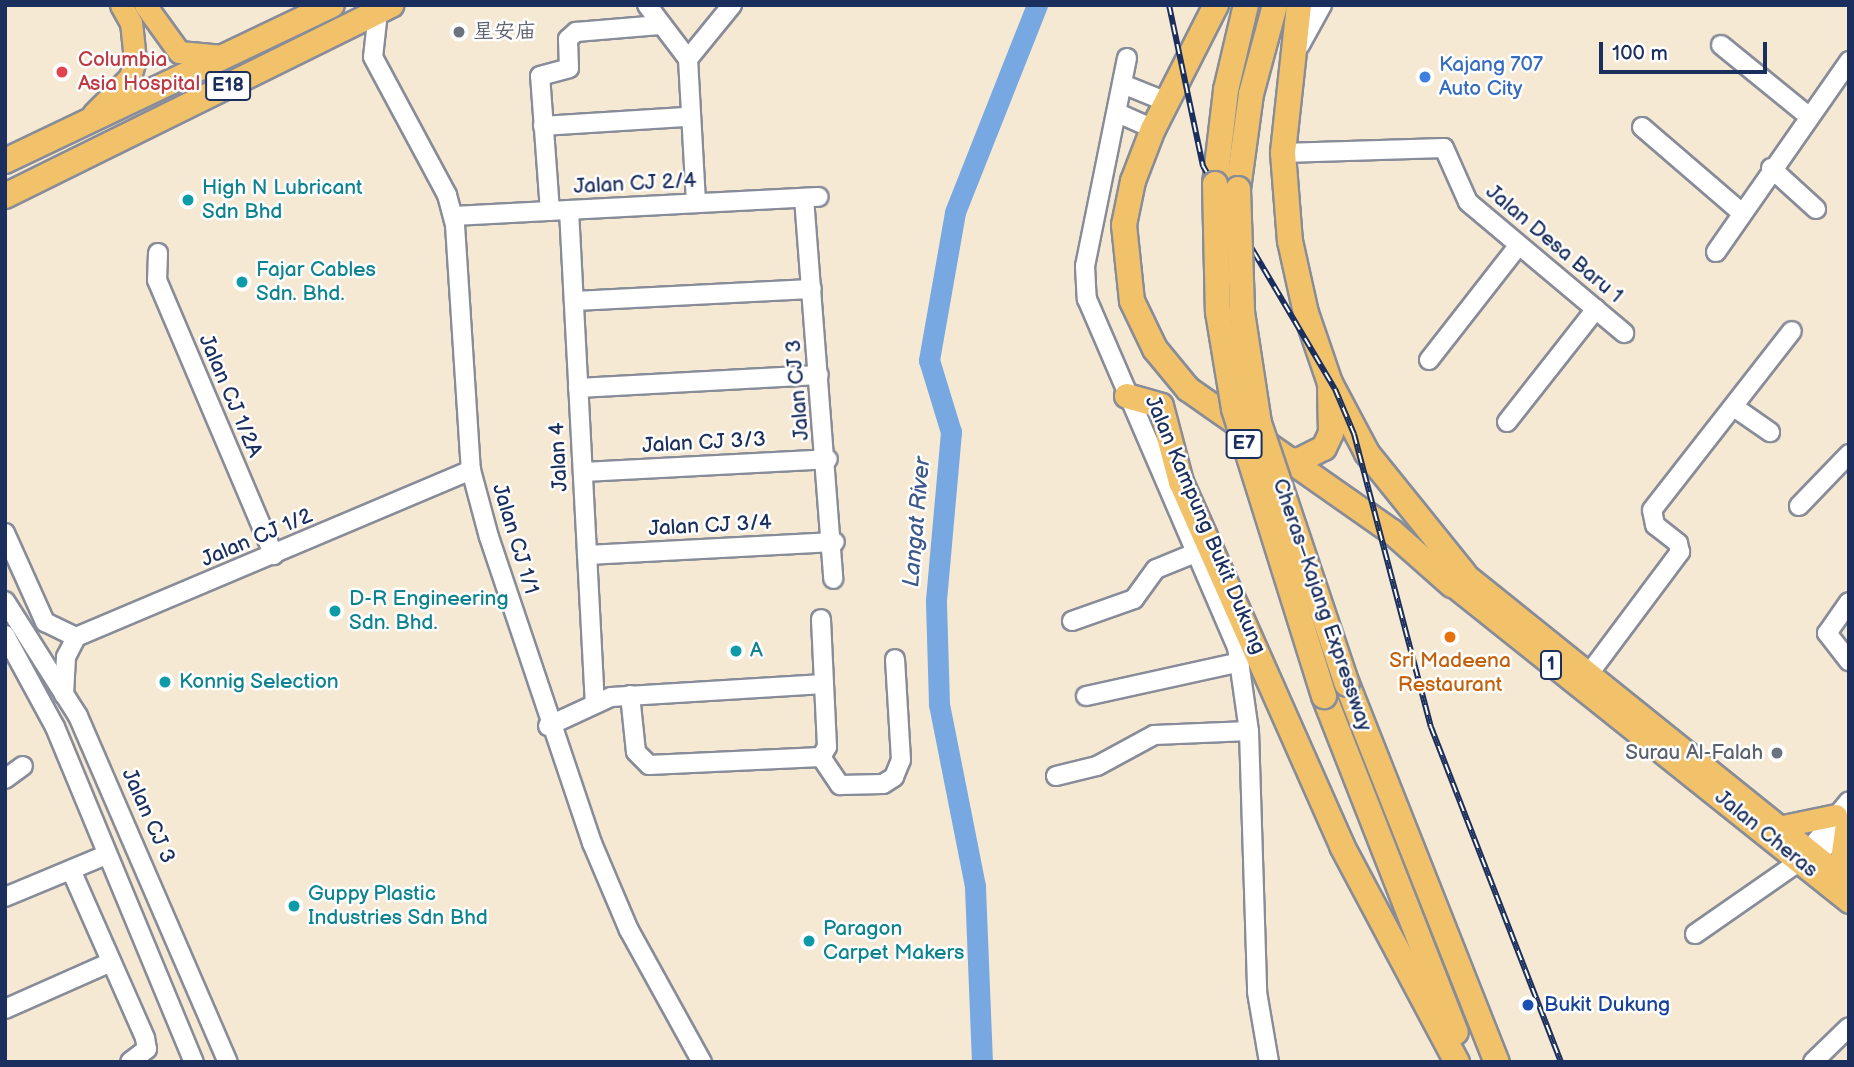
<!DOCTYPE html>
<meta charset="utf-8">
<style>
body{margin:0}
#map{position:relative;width:1854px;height:1067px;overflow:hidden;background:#f6e9d4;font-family:"Balsamiq Sans","LXGW WenKai TC",sans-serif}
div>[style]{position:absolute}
.river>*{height:21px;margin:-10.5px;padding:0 10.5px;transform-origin:10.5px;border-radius:10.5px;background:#78a8e2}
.roads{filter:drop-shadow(2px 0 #888c99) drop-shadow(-2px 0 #888c99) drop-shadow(0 2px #888c99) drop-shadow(0 -2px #888c99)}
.minor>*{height:18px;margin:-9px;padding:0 9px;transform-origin:9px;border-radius:9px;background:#fff}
.major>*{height:21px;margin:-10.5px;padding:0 10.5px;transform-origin:10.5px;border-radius:10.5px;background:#f2c26a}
.highway>*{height:24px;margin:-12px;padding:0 12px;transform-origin:12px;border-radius:12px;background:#f2c26a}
.rail>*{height:6px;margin-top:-3px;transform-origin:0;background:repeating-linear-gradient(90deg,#fff 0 10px,#1b2f5e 0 20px);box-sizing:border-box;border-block:2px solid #1b2f5e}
.bridges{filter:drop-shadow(2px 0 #888c99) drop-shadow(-2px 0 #888c99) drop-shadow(0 2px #888c99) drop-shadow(0 -2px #888c99)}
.highway-bridge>*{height:24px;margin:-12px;padding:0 12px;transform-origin:12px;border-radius:12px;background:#f2c26a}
.dots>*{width:19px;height:19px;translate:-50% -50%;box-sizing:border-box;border:4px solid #fff;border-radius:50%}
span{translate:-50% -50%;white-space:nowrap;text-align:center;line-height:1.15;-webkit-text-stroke:5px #fff;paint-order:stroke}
.shield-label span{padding:2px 5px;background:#fff;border:2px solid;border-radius:5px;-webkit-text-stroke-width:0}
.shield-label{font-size:19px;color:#1b2f5e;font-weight:700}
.worship-label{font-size:21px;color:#5b616d}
.left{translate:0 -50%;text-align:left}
.right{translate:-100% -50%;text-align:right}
.health-label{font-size:21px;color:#be3a42}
.shop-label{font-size:21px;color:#366cbe}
.street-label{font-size:21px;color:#1b2f5e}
.culture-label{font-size:21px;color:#0d838f}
.food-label{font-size:21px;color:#c56008}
.transit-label{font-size:21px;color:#164399}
.water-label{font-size:23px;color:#3c598c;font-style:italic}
.frame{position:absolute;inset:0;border:7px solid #1b2f5e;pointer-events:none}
.scale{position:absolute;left:1599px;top:42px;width:168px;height:32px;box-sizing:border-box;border:4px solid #1b2f5e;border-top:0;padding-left:9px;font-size:21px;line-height:24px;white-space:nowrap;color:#1b2f5e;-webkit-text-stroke:5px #fff;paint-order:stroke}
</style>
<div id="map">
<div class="river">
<div style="left:982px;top:1062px;width:176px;rotate:-92.3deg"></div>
<div style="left:975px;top:886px;width:186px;rotate:-101.2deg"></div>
<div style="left:939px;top:704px;width:104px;rotate:-91.7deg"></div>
<div style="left:936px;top:600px;width:169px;rotate:-84.9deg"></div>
<div style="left:951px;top:432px;width:75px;rotate:-107deg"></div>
<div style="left:929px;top:360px;width:150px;rotate:-80deg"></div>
<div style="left:955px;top:212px;width:223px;rotate:-68.4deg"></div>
</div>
<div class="roads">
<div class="minor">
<div style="left:647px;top:5px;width:68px;rotate:52.8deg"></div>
<div style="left:688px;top:59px;width:144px;rotate:86.8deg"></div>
<div style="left:378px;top:12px;width:45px;rotate:96.3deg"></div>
<div style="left:373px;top:57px;width:157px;rotate:61.8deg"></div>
<div style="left:447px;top:195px;width:31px;rotate:75deg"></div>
<div style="left:455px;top:225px;width:246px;rotate:86.3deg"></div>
<div style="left:471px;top:470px;width:69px;rotate:75deg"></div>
<div style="left:489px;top:537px;width:323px;rotate:71.4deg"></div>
<div style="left:592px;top:843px;width:95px;rotate:67deg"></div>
<div style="left:629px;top:930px;width:151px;rotate:61.1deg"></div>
<div style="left:1300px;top:45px;width:46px;rotate:-61.2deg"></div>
<div style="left:1721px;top:45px;width:109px;rotate:39.1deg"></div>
<div style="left:1127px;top:58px;width:212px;rotate:101.4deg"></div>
<div style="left:1085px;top:266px;width:33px;rotate:87deg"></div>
<div style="left:1087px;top:299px;width:379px;rotate:66.7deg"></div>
<div style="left:1237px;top:647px;width:85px;rotate:81.9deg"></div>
<div style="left:1249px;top:731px;width:261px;rotate:88.2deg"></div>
<div style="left:1257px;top:992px;width:71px;rotate:80.3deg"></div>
<div style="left:688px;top:59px;width:70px;rotate:-50.8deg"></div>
<div style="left:1125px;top:85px;width:45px;rotate:22deg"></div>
<div style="left:1120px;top:114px;width:36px;rotate:24deg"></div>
<div style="left:543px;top:126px;width:145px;rotate:-3.6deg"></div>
<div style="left:1642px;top:127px;width:132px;rotate:40.7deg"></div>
<div style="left:1283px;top:153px;width:161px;rotate:-1.8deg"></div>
<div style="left:1444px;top:148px;width:59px;rotate:66deg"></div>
<div style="left:1468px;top:202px;width:204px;rotate:40deg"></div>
<div style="left:1771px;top:168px;width:61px;rotate:42.3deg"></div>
<div style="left:804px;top:198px;width:382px;rotate:85.6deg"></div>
<div style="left:569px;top:210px;width:492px;rotate:87deg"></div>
<div style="left:550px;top:211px;width:135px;rotate:-94.2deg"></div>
<div style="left:540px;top:76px;width:30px;rotate:-15deg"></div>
<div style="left:569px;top:68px;width:29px;rotate:-92deg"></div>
<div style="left:568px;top:39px;width:11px;rotate:-41deg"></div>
<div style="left:576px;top:32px;width:84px;rotate:-4.8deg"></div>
<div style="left:453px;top:216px;width:366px;rotate:-3deg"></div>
<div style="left:1716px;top:252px;width:233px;rotate:-55.1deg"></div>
<div style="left:158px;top:253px;width:27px;rotate:92deg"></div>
<div style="left:157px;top:280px;width:299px;rotate:67deg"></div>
<div style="left:574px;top:301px;width:238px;rotate:-2.9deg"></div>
<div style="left:1429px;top:360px;width:145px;rotate:-52deg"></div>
<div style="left:578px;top:388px;width:241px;rotate:-3.1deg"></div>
<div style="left:1734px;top:407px;width:44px;rotate:34.8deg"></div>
<div style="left:1507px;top:422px;width:144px;rotate:-51.8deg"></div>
<div style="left:583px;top:472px;width:245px;rotate:-3deg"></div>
<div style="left:1799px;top:506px;width:72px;rotate:-46.1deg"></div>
<div style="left:5px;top:533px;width:98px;rotate:65.8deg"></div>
<div style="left:45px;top:622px;width:34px;rotate:26deg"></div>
<div style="left:76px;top:637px;width:429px;rotate:-22.9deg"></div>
<div style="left:587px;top:555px;width:248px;rotate:-3deg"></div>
<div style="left:5px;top:601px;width:136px;rotate:57.6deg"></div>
<div style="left:78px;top:716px;width:377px;rotate:66.6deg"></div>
<div style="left:1849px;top:602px;width:38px;rotate:125deg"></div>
<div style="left:1827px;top:633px;width:36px;rotate:52deg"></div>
<div style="left:1072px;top:621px;width:66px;rotate:-19.5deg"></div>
<div style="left:1134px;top:599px;width:37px;rotate:-54deg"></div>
<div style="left:1156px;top:569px;width:42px;rotate:-22.3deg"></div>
<div style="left:5px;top:635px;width:105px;rotate:61.5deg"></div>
<div style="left:55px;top:727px;width:363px;rotate:67.5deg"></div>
<div style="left:1588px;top:675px;width:154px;rotate:-53.2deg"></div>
<div style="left:1680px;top:552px;width:9px;rotate:-103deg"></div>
<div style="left:1678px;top:543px;width:29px;rotate:-142deg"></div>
<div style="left:1655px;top:525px;width:15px;rotate:-101deg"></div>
<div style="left:1652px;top:510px;width:227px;rotate:-52deg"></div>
<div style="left:64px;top:695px;width:38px;rotate:-87deg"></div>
<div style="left:66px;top:657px;width:22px;rotate:-63deg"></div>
<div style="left:630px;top:695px;width:57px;rotate:84deg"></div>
<div style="left:636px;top:752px;width:18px;rotate:45deg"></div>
<div style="left:649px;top:765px;width:172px;rotate:-2.7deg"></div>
<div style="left:821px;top:757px;width:12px;rotate:-59deg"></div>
<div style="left:827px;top:747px;width:128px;rotate:-92.7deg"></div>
<div style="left:1086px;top:696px;width:158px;rotate:-12.4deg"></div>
<div style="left:548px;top:726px;width:69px;rotate:-24.7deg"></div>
<div style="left:611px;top:697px;width:213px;rotate:-3.5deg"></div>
<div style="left:821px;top:757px;width:34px;rotate:56deg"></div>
<div style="left:840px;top:785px;width:43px;rotate:-1.3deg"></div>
<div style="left:883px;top:784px;width:13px;rotate:-32deg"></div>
<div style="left:894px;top:777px;width:18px;rotate:-68deg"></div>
<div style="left:901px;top:760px;width:101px;rotate:-93.4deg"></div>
<div style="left:1056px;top:776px;width:42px;rotate:-13.7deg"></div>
<div style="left:1097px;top:766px;width:65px;rotate:-28.5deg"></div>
<div style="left:1154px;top:735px;width:95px;rotate:-2.4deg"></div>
<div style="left:5px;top:779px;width:22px;rotate:-36deg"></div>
<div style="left:1800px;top:861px;width:77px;rotate:-50.8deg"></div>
<div style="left:71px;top:870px;width:184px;rotate:66.2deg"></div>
<div style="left:145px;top:1038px;width:11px;rotate:80deg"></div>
<div style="left:147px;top:1049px;width:21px;rotate:143deg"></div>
<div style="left:5px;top:897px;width:109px;rotate:-22.6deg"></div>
<div style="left:1695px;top:934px;width:128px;rotate:-34.8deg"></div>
<div style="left:1800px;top:861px;width:18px;rotate:-16deg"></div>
<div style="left:1817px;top:856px;width:47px;rotate:-47.6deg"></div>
<div style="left:5px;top:1009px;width:116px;rotate:-23.9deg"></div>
<div style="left:1813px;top:1062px;width:50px;rotate:-44.2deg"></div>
</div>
<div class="major">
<div style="left:145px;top:5px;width:58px;rotate:54.1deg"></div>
<div style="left:179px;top:52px;width:44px;rotate:5.2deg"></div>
<div style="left:93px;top:114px;width:52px;rotate:-45deg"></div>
<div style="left:130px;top:77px;width:18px;rotate:-74deg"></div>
<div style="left:135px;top:60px;width:37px;rotate:-96deg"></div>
<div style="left:131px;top:23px;width:21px;rotate:-119deg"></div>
<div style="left:1464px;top:573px;width:494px;rotate:38.8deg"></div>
<div style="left:1452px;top:585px;width:508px;rotate:38.61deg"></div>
<div style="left:1846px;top:824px;width:34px;rotate:98deg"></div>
<div style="left:1841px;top:858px;width:25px;rotate:72deg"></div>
<div style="left:1783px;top:826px;width:54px;rotate:-11.7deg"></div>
</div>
<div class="highway">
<div style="left:1216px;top:5px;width:139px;rotate:116.9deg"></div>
<div style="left:1153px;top:129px;width:56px;rotate:111deg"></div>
<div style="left:1133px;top:181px;width:45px;rotate:101.6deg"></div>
<div style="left:1124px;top:225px;width:76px;rotate:84deg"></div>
<div style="left:1132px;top:301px;width:53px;rotate:64.4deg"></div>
<div style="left:1155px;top:349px;width:52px;rotate:50.5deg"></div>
<div style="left:1188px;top:389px;width:249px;rotate:35deg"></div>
<div style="left:1392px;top:532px;width:80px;rotate:41.5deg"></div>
<div style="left:1299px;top:5px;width:149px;rotate:96.2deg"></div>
<div style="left:1283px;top:153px;width:88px;rotate:85.5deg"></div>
<div style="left:1290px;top:241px;width:74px;rotate:77.5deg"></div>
<div style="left:1306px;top:313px;width:74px;rotate:71.1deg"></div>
<div style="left:1330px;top:383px;width:79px;rotate:62.1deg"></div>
<div style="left:1367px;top:453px;width:154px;rotate:51.1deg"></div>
<div style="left:5px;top:161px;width:362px;rotate:-25.5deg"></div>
<div style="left:1215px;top:184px;width:95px;rotate:-83.3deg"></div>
<div style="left:1226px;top:90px;width:87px;rotate:-76.8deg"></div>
<div style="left:1238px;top:189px;width:96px;rotate:-82.2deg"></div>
<div style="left:1251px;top:94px;width:92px;rotate:-74.9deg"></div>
<div style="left:5px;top:196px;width:431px;rotate:-26.3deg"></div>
<div style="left:1127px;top:396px;width:35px;rotate:16deg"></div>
<div style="left:1161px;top:406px;width:79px;rotate:75.3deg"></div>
<div style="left:1181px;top:482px;width:398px;rotate:66.1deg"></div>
<div style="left:1342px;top:846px;width:245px;rotate:62deg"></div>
<div style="left:1281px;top:458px;width:17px;rotate:10deg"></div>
<div style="left:1298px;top:461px;width:29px;rotate:-27deg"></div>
<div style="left:1324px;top:448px;width:17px;rotate:-65deg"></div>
<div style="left:1331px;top:433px;width:43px;rotate:-91.3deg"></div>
<div style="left:1347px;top:684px;width:407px;rotate:68.4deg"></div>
<div style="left:1324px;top:696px;width:361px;rotate:68.6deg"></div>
</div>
</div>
<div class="rail">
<div style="left:1169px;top:5px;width:165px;rotate:78.1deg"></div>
<div style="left:1203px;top:166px;width:259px;rotate:59.4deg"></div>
<div style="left:1335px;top:389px;width:49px;rotate:67.1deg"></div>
<div style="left:1354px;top:434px;width:303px;rotate:75.3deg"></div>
<div style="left:1431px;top:727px;width:359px;rotate:68.8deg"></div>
</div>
<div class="bridges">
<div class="highway-bridge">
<div style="left:1215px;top:184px;width:128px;rotate:88.7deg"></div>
<div style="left:1218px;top:312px;width:98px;rotate:80.6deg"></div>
<div style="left:1234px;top:409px;width:301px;rotate:72.6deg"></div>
<div style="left:1238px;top:189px;width:123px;rotate:88.1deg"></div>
<div style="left:1242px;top:312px;width:112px;rotate:81.3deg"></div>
<div style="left:1259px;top:423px;width:275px;rotate:71.4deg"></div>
</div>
</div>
<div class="dots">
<div style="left:459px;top:32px;background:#6b7280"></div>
<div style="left:62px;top:72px;background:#e0444e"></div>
<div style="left:1425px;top:77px;background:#3f7fe0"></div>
<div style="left:188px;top:200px;background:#0f9aa8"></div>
<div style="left:242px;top:282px;background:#0f9aa8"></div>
<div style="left:335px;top:611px;background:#0f9aa8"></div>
<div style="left:1450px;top:637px;background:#e8710a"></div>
<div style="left:736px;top:651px;background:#0f9aa8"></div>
<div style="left:165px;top:682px;background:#0f9aa8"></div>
<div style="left:1777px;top:753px;background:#6b7280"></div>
<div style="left:294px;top:906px;background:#0f9aa8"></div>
<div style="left:809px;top:941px;background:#0f9aa8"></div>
<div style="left:1528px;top:1005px;background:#1a4fb4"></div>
</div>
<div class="shield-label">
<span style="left:228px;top:86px">E18</span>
<span style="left:1244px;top:444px">E7</span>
<span style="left:1551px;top:665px">1</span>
</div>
<div class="worship-label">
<span class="left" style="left:473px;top:32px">星安庙</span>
<span class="right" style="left:1763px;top:753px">Surau Al-Falah</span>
</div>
<div class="health-label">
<span class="left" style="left:78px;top:72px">Columbia<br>Asia Hospital</span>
</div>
<div class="shop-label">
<span class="left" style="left:1439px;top:77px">Kajang 707<br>Auto City</span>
</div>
<div class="street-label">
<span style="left:635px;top:184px;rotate:-3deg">Jalan CJ 2/4</span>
<span style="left:1554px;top:244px;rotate:40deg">Jalan Desa Baru 1</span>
<span style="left:798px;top:390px;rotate:-95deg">Jalan CJ 3</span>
<span style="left:230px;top:396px;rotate:67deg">Jalan CJ 1/2A</span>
<span style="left:704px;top:443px;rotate:-3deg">Jalan CJ 3/3</span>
<span style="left:559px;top:457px;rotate:-93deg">Jalan 4</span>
<span style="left:1205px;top:525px;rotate:67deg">Jalan Kampung Bukit Dukung</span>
<span style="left:710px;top:526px;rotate:-3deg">Jalan CJ 3/4</span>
<span style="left:257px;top:538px;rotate:-23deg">Jalan CJ 1/2</span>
<span style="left:515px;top:539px;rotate:73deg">Jalan CJ 1/1</span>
<span style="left:1322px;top:605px;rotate:71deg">Cheras–Kajang Expressway</span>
<span style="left:148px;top:816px;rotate:66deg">Jalan CJ 3</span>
<span style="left:1766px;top:834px;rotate:39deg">Jalan Cheras</span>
</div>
<div class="culture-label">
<span class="left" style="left:202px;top:200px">High N Lubricant<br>Sdn Bhd</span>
<span class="left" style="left:256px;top:282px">Fajar Cables<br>Sdn. Bhd.</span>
<span class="left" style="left:349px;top:611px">D-R Engineering<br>Sdn. Bhd.</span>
<span class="left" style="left:750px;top:651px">A</span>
<span class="left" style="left:179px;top:682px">Konnig Selection</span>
<span class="left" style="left:308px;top:906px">Guppy Plastic<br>Industries Sdn Bhd</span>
<span class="left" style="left:823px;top:941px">Paragon<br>Carpet Makers</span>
</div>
<div class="food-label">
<span style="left:1450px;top:673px">Sri Madeena<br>Restaurant</span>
</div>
<div class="transit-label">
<span class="left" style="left:1544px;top:1005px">Bukit Dukung</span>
</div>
<div class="water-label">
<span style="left:917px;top:522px;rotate:-85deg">Langat River</span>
</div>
<div class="frame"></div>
<div class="scale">100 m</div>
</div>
